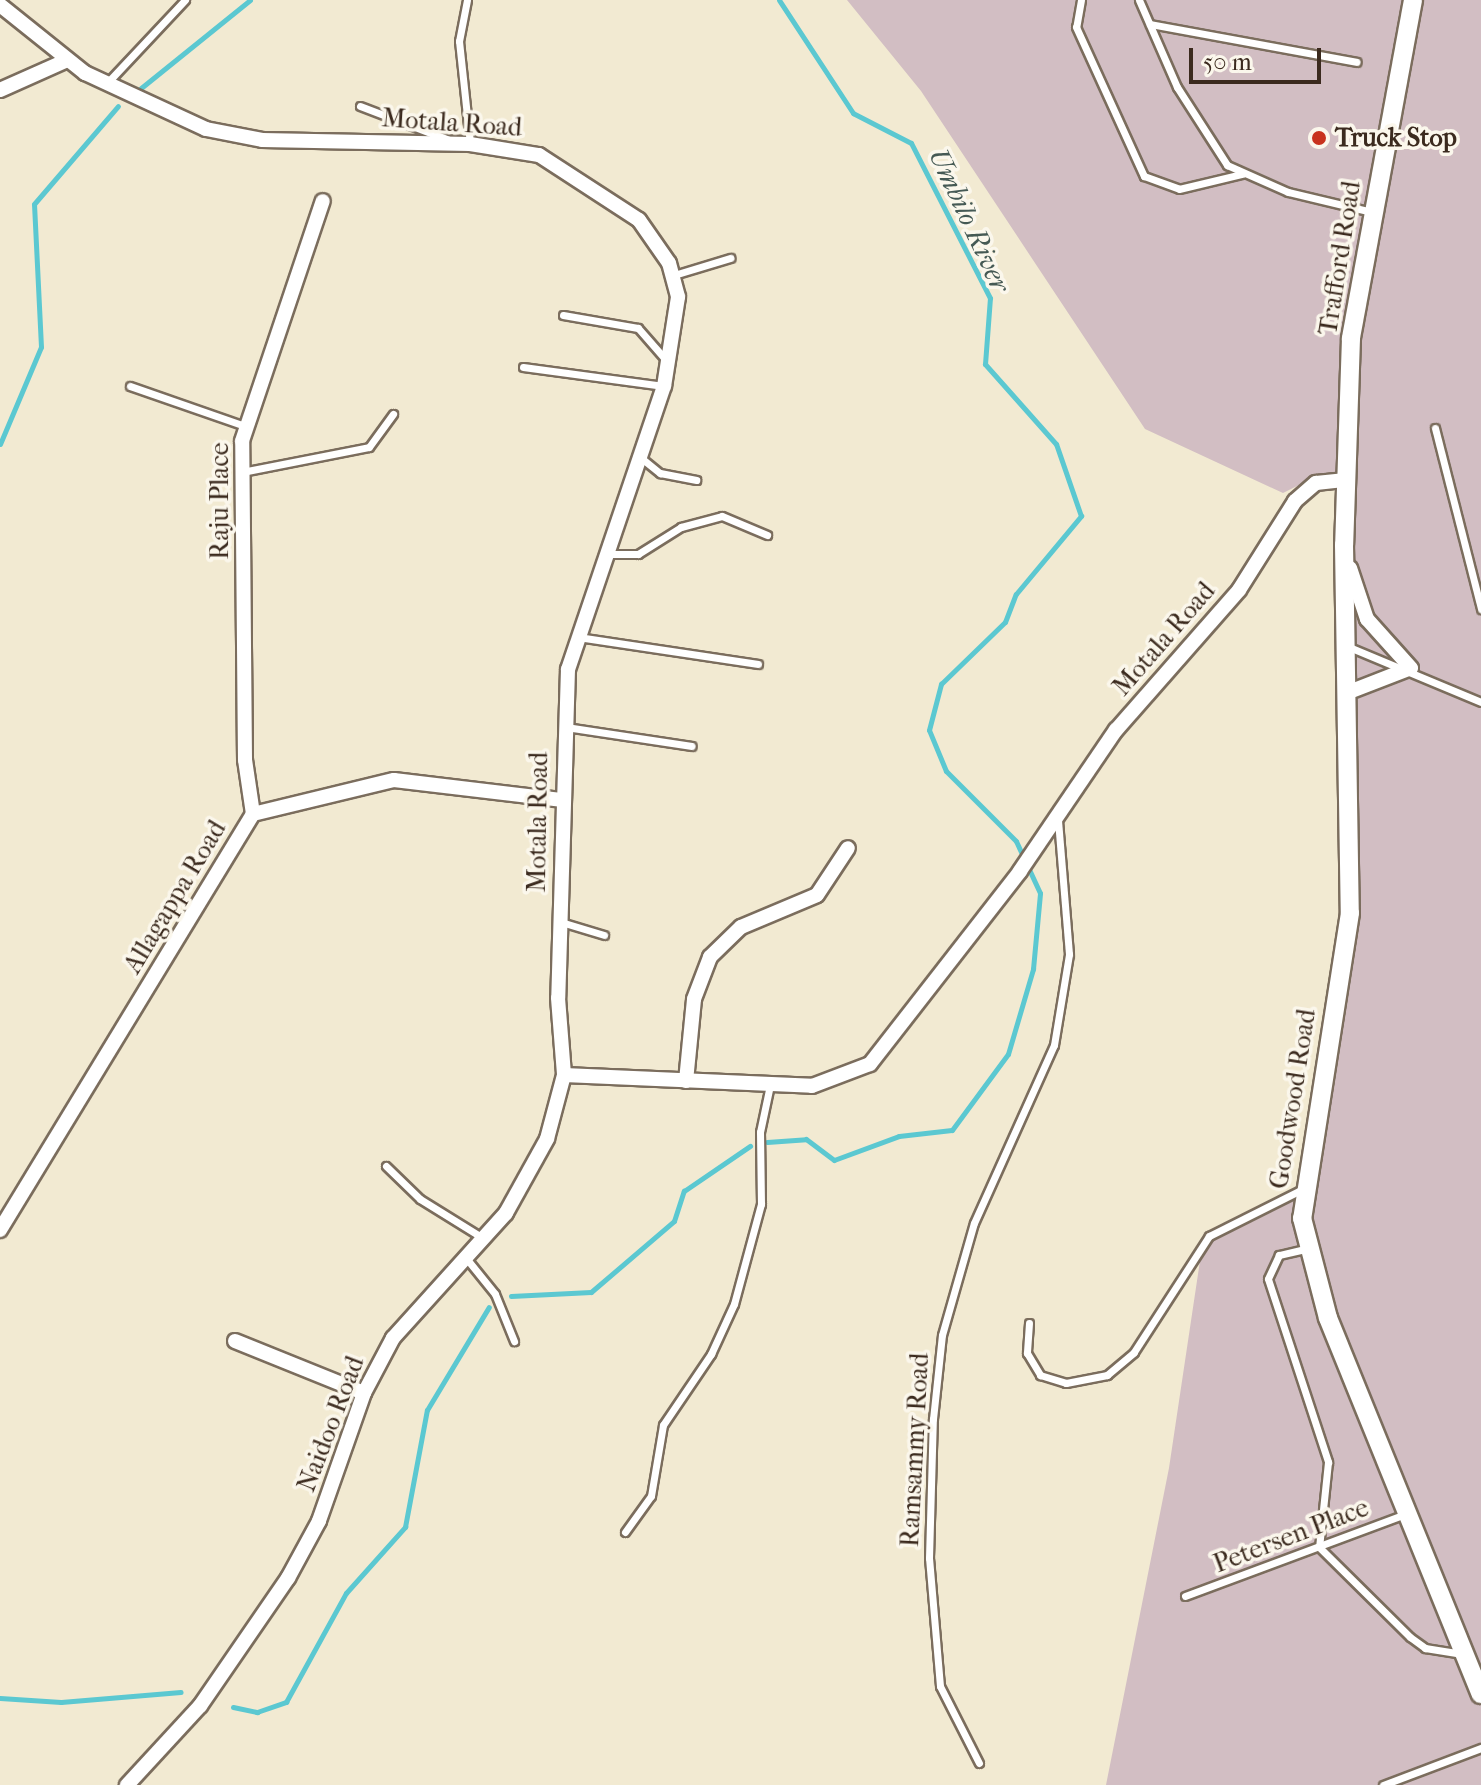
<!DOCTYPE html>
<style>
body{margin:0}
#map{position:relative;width:1481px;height:1785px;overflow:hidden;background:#f2ead2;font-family:"IM FELL French Canon",serif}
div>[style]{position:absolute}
.industrial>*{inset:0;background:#d2bec3}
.stream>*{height:5px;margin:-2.5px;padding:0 2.5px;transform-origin:2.5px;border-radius:2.5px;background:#5bc8d1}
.roads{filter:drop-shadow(2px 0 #7b6d5d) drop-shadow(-2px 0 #7b6d5d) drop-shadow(0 2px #7b6d5d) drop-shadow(0 -2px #7b6d5d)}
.service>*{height:7px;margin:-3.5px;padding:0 3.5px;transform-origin:3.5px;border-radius:3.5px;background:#fff}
.minor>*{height:14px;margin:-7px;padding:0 7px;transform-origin:7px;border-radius:7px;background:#fff}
.tertiary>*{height:18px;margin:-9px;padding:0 9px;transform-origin:9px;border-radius:9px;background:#fff}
.dots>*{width:22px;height:22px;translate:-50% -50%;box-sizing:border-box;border:4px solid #fbf7ec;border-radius:50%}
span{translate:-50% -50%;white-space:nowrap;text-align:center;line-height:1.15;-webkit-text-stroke:7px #fbf7ec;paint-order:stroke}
.street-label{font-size:26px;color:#3b2a1e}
.poi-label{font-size:26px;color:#3b2a1e;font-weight:700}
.left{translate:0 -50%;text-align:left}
.water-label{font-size:28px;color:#455954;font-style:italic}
.scale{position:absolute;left:1189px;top:48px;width:132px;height:36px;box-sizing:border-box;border:4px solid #3b2a1e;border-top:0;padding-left:10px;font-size:24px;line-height:28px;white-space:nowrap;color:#3b2a1e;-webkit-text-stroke:6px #fbf7ec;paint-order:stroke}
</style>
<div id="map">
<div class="industrial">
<div style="clip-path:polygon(847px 0,1481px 0,1481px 1785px,1106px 1785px,1169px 1468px,1204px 1234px,1301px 1187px,1347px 911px,1343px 477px,1317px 476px,1283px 493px,1145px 429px,921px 91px)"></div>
</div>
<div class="stream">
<div style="left:141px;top:88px;width:140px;rotate:-38.9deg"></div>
<div style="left:0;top:444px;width:105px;rotate:-67.1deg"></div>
<div style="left:41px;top:347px;width:143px;rotate:-92.8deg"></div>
<div style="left:34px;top:204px;width:129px;rotate:-49.4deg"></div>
<div style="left:767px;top:1142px;width:39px;rotate:-4deg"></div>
<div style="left:806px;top:1139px;width:35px;rotate:37deg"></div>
<div style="left:834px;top:1160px;width:69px;rotate:-20.3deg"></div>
<div style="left:899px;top:1136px;width:53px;rotate:-6.5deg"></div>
<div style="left:952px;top:1130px;width:94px;rotate:-53.6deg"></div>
<div style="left:1008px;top:1054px;width:89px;rotate:-73.6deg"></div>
<div style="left:1033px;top:969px;width:76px;rotate:-84.7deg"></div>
<div style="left:1040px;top:893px;width:57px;rotate:-114.8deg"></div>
<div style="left:1016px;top:841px;width:99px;rotate:-135deg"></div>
<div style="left:946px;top:771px;width:44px;rotate:-112.5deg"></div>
<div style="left:929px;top:730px;width:48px;rotate:-75.4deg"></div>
<div style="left:941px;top:684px;width:89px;rotate:-44.1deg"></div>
<div style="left:1005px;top:622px;width:30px;rotate:-69deg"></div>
<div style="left:1016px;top:594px;width:102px;rotate:-50.2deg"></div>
<div style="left:1081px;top:516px;width:76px;rotate:-109.1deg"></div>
<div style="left:1056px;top:444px;width:107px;rotate:-131.6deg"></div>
<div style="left:985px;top:364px;width:66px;rotate:-85.7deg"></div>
<div style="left:990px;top:298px;width:174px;rotate:-117deg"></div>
<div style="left:911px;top:143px;width:65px;rotate:-152.7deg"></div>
<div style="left:853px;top:113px;width:135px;rotate:-123.2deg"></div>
<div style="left:511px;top:1296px;width:80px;rotate:-2.9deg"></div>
<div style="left:591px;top:1292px;width:109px;rotate:-40.5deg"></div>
<div style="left:674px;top:1221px;width:32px;rotate:-72deg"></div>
<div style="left:684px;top:1191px;width:80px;rotate:-34.3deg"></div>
<div style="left:0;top:1698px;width:61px;rotate:3.8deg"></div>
<div style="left:61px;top:1702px;width:120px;rotate:-4.8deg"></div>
<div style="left:233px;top:1707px;width:25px;rotate:12deg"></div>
<div style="left:257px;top:1712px;width:31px;rotate:-19deg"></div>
<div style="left:286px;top:1702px;width:124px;rotate:-61.2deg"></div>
<div style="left:346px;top:1593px;width:89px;rotate:-48.2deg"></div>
<div style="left:405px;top:1527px;width:119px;rotate:-79.4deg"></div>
<div style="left:427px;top:1410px;width:120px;rotate:-59deg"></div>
</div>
<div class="roads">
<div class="service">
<div style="left:467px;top:0;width:42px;rotate:101deg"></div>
<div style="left:459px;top:41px;width:104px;rotate:83.9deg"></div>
<div style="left:1081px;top:0;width:27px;rotate:100deg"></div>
<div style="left:1076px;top:27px;width:164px;rotate:65.5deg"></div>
<div style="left:1144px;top:176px;width:37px;rotate:20deg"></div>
<div style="left:1179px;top:189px;width:65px;rotate:-13.4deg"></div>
<div style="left:1139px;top:0;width:95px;rotate:66.4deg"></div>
<div style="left:1177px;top:87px;width:93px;rotate:57.3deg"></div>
<div style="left:1227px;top:165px;width:67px;rotate:23.9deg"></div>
<div style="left:1288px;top:192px;width:86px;rotate:13.4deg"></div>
<div style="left:1150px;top:24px;width:210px;rotate:10.4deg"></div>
<div style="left:107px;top:83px;width:114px;rotate:-46.8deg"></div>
<div style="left:360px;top:106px;width:95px;rotate:20.9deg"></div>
<div style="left:674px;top:275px;width:59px;rotate:-16.9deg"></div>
<div style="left:563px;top:315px;width:76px;rotate:9.8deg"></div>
<div style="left:638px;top:328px;width:43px;rotate:48.8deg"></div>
<div style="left:523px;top:367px;width:142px;rotate:7.7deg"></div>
<div style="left:130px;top:386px;width:122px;rotate:19.2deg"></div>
<div style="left:1435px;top:428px;width:187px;rotate:75.7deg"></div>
<div style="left:640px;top:457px;width:26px;rotate:39deg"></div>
<div style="left:660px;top:473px;width:37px;rotate:11deg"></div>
<div style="left:242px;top:472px;width:129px;rotate:-11.1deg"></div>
<div style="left:369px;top:447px;width:41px;rotate:-54deg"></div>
<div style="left:606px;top:554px;width:32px"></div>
<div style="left:638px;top:554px;width:51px;rotate:-32.1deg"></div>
<div style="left:681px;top:527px;width:42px;rotate:-15deg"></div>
<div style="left:722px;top:516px;width:49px;rotate:22.9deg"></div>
<div style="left:578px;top:637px;width:182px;rotate:8.5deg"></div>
<div style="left:1349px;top:647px;width:143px;rotate:22.6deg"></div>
<div style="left:566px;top:727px;width:127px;rotate:8.6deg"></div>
<div style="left:561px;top:922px;width:45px;rotate:16.8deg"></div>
<div style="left:386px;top:1166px;width:47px;rotate:44.1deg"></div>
<div style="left:420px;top:1199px;width:74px;rotate:31.8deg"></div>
<div style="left:1305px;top:1249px;width:27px;rotate:167deg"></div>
<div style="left:1279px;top:1255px;width:26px;rotate:115deg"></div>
<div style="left:1268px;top:1279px;width:193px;rotate:71.8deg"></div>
<div style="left:1328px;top:1462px;width:85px;rotate:96deg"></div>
<div style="left:1319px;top:1547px;width:128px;rotate:44.7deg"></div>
<div style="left:1410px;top:1637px;width:19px;rotate:36deg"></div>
<div style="left:1425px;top:1648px;width:38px;rotate:9deg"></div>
<div style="left:466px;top:1258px;width:46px;rotate:51.1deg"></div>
<div style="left:495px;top:1294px;width:51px;rotate:68deg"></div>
<div style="left:1029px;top:1323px;width:30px;rotate:94deg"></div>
<div style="left:1027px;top:1353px;width:26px;rotate:59deg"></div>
<div style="left:1040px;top:1375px;width:27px;rotate:17deg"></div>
<div style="left:1066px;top:1383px;width:42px;rotate:-11deg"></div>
<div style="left:1107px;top:1375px;width:35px;rotate:-40deg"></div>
<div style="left:1134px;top:1352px;width:138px;rotate:-57.1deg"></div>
<div style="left:1209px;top:1236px;width:105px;rotate:-26.6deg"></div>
<div style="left:625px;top:1532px;width:44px;rotate:-54.2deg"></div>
<div style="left:651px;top:1496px;width:72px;rotate:-80.4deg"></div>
<div style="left:663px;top:1425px;width:86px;rotate:-55.9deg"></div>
<div style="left:711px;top:1354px;width:55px;rotate:-65.3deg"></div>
<div style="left:734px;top:1304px;width:104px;rotate:-74.9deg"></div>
<div style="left:761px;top:1204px;width:72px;rotate:-90.8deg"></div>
<div style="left:760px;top:1132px;width:48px;rotate:-78deg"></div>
<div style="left:1185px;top:1596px;width:238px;rotate:-20.4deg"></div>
<div style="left:979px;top:1763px;width:86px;rotate:-116.9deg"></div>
<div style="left:940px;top:1686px;width:128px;rotate:-94.9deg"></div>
<div style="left:929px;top:1558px;width:139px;rotate:-88.4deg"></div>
<div style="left:933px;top:1419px;width:84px;rotate:-83.9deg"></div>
<div style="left:942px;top:1335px;width:116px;rotate:-74.1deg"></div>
<div style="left:974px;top:1223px;width:195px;rotate:-65.8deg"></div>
<div style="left:1054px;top:1045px;width:92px;rotate:-80.6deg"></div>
<div style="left:1069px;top:954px;width:133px;rotate:-94.7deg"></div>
<div style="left:1383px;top:1785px;width:105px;rotate:-20.7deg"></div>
</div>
<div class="minor">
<div style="left:0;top:5px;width:109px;rotate:38.7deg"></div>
<div style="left:85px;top:73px;width:133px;rotate:24.8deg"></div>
<div style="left:206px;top:129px;width:57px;rotate:11.1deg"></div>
<div style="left:262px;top:140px;width:208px;rotate:1.1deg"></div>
<div style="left:470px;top:144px;width:70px;rotate:9.1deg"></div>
<div style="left:539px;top:155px;width:119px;rotate:33deg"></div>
<div style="left:639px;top:220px;width:52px;rotate:55.1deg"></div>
<div style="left:669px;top:263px;width:35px;rotate:75deg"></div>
<div style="left:678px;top:297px;width:90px;rotate:98.9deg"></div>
<div style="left:664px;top:386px;width:299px;rotate:108.7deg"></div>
<div style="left:568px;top:669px;width:329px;rotate:91.7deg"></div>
<div style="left:558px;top:998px;width:77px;rotate:85.5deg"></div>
<div style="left:564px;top:1075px;width:66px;rotate:104.9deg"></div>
<div style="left:547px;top:1139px;width:85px;rotate:119deg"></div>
<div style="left:506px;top:1213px;width:169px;rotate:132.1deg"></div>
<div style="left:393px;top:1338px;width:62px;rotate:117.8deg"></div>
<div style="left:364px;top:1393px;width:136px;rotate:109.4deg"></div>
<div style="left:319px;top:1521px;width:65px;rotate:118.5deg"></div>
<div style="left:288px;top:1578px;width:155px;rotate:124.5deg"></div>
<div style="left:200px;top:1706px;width:108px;rotate:132.7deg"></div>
<div style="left:0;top:90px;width:71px;rotate:-24deg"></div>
<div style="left:1350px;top:568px;width:54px;rotate:71.6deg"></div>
<div style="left:1367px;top:619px;width:66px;rotate:48.1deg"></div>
<div style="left:1349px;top:692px;width:66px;rotate:-21.2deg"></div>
<div style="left:253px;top:814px;width:55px;rotate:-98.4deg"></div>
<div style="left:245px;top:760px;width:319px;rotate:-90.5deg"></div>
<div style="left:242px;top:441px;width:253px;rotate:-71.4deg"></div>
<div style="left:564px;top:1075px;width:248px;rotate:2.5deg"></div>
<div style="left:812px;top:1086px;width:62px;rotate:-20.8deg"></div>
<div style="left:870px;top:1064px;width:244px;rotate:-52.1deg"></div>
<div style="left:1020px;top:871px;width:171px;rotate:-55.8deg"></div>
<div style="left:1116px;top:730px;width:186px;rotate:-48.7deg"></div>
<div style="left:1239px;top:590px;width:105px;rotate:-57.8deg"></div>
<div style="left:1295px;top:501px;width:28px;rotate:-41deg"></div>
<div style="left:1316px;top:483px;width:30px;rotate:-6deg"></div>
<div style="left:686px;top:1081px;width:82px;rotate:-84.4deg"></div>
<div style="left:694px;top:999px;width:45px;rotate:-69.1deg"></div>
<div style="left:710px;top:957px;width:43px;rotate:-44.1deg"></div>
<div style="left:741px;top:927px;width:82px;rotate:-22.8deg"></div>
<div style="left:817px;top:895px;width:56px;rotate:-56.6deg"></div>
<div style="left:0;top:1230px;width:487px;rotate:-58.7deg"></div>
<div style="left:253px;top:814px;width:145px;rotate:-13.6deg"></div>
<div style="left:394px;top:780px;width:168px;rotate:6.8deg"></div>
<div style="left:235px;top:1341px;width:139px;rotate:22deg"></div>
</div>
<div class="tertiary">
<div style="left:1413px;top:0;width:344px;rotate:100.4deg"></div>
<div style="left:1351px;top:338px;width:207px;rotate:91.9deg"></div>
<div style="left:1344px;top:545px;width:368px;rotate:89.1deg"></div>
<div style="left:1350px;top:913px;width:309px;rotate:98.9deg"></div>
<div style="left:1302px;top:1218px;width:103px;rotate:75.4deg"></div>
<div style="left:1328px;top:1318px;width:406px;rotate:67.9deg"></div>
</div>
</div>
<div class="dots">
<div style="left:1319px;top:138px;background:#c8321e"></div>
</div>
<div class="street-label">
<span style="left:452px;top:123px;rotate:4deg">Motala Road</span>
<span style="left:1340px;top:258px;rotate:-81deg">Trafford Road</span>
<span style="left:220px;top:501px;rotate:-90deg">Raju Place</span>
<span style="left:1164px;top:639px;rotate:-49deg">Motala Road</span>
<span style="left:538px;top:822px;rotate:-89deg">Motala Road</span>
<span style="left:175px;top:897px;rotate:-59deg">Allagappa Road</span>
<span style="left:1293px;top:1099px;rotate:-81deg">Goodwood Road</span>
<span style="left:331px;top:1424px;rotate:-69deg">Naidoo Road</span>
<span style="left:915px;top:1450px;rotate:-87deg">Ramsammy Road</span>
<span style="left:1291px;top:1536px;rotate:-21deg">Petersen Place</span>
</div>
<div class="poi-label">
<span class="left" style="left:1335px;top:138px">Truck Stop</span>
</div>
<div class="water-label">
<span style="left:969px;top:220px;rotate:65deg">Umbilo River</span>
</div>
<div class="scale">50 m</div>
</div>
